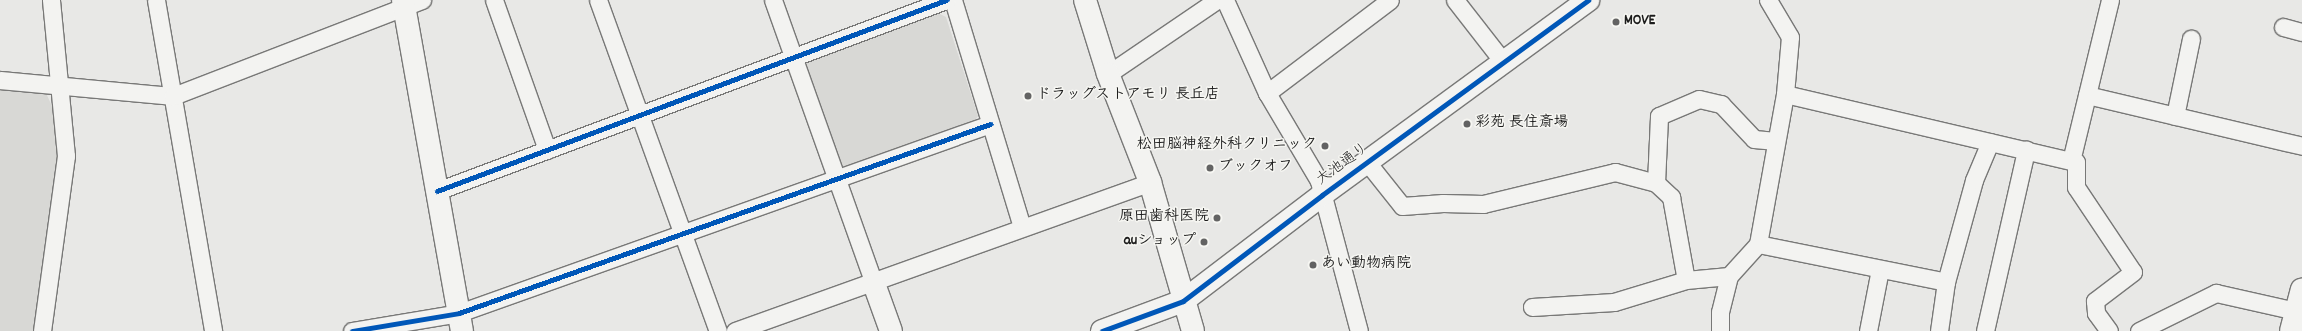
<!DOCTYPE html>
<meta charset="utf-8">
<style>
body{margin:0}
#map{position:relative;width:2302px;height:331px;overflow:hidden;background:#e8e8e6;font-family:Dekko,"Klee One",sans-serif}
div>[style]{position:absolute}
.green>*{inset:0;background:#d8d8d5}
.roads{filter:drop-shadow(1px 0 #787877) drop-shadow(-1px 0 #787877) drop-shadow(0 1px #787877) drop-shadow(0 -1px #787877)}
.street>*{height:17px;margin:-8.5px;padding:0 8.5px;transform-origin:8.5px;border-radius:8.5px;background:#f3f3f1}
.secondary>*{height:22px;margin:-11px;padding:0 11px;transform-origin:11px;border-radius:11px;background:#f3f3f1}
.cycleway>*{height:5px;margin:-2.5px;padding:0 2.5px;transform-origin:2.5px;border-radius:2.5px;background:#0057b8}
.dots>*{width:11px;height:11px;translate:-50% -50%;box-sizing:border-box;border:2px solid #f6f6f2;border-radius:50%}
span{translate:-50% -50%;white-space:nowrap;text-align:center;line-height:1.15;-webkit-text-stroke:3px #f6f6f2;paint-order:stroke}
.poi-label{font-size:15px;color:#1c1c1c;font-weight:700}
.left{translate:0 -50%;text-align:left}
.right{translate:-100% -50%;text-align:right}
.street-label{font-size:15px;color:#1c1c1c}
</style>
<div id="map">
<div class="green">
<div style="clip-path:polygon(938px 13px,946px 17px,978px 116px,971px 126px,850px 167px,839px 165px,805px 67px,809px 59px)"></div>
<div style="clip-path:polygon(0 88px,46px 93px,51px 104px,54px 105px,56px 144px,61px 150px,47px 331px,0 331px)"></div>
</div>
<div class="roads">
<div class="street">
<div style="left:156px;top:0;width:336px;rotate:80.2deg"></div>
<div style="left:494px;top:0;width:159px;rotate:70.5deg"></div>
<div style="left:598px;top:0;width:352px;rotate:70.1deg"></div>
<div style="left:773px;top:0;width:298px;rotate:70.4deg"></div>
<div style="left:953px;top:0;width:237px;rotate:73.1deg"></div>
<div style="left:1225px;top:0;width:102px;rotate:65.7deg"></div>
<div style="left:1267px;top:93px;width:102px;rotate:59.4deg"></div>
<div style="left:1319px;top:181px;width:155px;rotate:75.1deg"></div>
<div style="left:1455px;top:0;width:80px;rotate:52.1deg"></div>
<div style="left:2283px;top:27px;width:20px;rotate:15deg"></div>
<div style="left:1108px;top:74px;width:132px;rotate:-34.2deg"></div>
<div style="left:0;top:80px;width:174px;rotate:5.3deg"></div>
<div style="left:173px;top:96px;width:267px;rotate:-21.1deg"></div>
<div style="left:1267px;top:93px;width:154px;rotate:-37.1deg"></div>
<div style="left:1785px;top:94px;width:299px;rotate:13.2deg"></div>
<div style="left:2076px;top:162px;width:25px;rotate:90deg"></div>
<div style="left:2076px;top:187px;width:102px;rotate:56.2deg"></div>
<div style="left:2133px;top:272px;width:48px;rotate:142.7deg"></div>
<div style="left:2095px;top:301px;width:12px;rotate:85deg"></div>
<div style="left:2096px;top:313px;width:22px;rotate:54deg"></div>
<div style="left:2087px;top:95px;width:221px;rotate:13.3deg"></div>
<div style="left:2175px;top:116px;width:79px;rotate:-78.3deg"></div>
<div style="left:2071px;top:161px;width:166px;rotate:-76.4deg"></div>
<div style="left:1367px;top:162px;width:56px;rotate:51.5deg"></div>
<div style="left:1402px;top:206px;width:41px;rotate:-4.2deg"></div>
<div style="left:1443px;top:203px;width:40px;rotate:1.4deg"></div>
<div style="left:1483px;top:204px;width:136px;rotate:-13.6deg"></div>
<div style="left:1615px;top:172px;width:42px;rotate:15deg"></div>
<div style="left:1656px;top:183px;width:21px;rotate:43deg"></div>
<div style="left:1671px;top:197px;width:84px;rotate:79.8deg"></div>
<div style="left:1656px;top:183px;width:67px;rotate:-87.4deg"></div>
<div style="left:1659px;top:116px;width:43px;rotate:-23deg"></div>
<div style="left:1699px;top:99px;width:23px;rotate:13deg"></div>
<div style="left:1721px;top:104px;width:48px;rotate:46.7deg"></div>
<div style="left:1754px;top:139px;width:22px;rotate:5deg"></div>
<div style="left:437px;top:191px;width:544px;rotate:-20.57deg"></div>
<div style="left:1758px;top:244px;width:192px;rotate:11.4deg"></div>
<div style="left:1946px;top:282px;width:106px;rotate:-74.6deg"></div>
<div style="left:1974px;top:180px;width:41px;rotate:-67.2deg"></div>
<div style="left:1532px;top:307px;width:82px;rotate:-3.5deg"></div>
<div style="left:1614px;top:302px;width:75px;rotate:-17deg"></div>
<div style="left:1686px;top:280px;width:43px;rotate:-5.3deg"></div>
<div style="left:42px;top:331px;width:177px;rotate:-82.2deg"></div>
<div style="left:66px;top:156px;width:157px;rotate:-95.5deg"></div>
<div style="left:352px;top:331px;width:109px;rotate:-9.5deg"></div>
<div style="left:459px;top:313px;width:564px;rotate:-19.59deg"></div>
<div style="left:735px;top:331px;width:441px;rotate:-19.7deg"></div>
<div style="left:1720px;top:331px;width:19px;rotate:-90deg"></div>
<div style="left:1720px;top:312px;width:37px;rotate:-76deg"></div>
<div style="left:1729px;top:276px;width:43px;rotate:-47.8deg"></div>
<div style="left:1758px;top:244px;width:152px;rotate:-79.8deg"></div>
<div style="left:1785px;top:94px;width:57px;rotate:-85deg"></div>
<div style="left:1790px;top:37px;width:43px;rotate:-120.7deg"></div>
<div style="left:1868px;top:331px;width:63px;rotate:-79deg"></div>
<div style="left:1939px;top:331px;width:49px;rotate:-81.9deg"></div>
<div style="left:1985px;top:331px;width:186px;rotate:-77.2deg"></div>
<div style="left:2139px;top:331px;width:86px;rotate:-26.3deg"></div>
<div style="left:2216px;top:293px;width:82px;rotate:12.7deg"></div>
</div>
<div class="secondary">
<div style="left:403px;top:0;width:336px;rotate:79.9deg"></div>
<div style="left:1085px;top:0;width:77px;rotate:72.7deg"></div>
<div style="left:1108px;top:74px;width:116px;rotate:68.7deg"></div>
<div style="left:1150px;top:182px;width:155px;rotate:73.9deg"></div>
<div style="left:873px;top:281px;width:53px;rotate:70.2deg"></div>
<div style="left:1102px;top:331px;width:86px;rotate:-20.3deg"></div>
<div style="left:1183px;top:301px;width:175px;rotate:-37.3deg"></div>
<div style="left:1322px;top:195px;width:330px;rotate:-36.2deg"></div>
<div style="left:2291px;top:331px;width:43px;rotate:-75.3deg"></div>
</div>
</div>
<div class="cycleway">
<div style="left:437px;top:191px;width:544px;rotate:-20.57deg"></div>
<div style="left:352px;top:331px;width:109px;rotate:-9.5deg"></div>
<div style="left:459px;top:313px;width:564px;rotate:-19.59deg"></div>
<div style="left:1102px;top:331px;width:86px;rotate:-20.3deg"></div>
<div style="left:1183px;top:301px;width:175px;rotate:-37.3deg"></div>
<div style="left:1322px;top:195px;width:330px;rotate:-36.2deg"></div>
</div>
<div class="dots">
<div style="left:1616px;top:22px;background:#636363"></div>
<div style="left:1028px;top:96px;background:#636363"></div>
<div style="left:1467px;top:124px;background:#636363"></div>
<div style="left:1325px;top:146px;background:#636363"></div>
<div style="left:1210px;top:168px;background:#636363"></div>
<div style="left:1217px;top:218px;background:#636363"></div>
<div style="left:1204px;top:242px;background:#636363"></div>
<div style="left:1313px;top:265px;background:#636363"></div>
</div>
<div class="poi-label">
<span class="left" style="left:1624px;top:22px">MOVE</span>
<span class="left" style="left:1036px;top:96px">ドラッグストアモリ 長丘店</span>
<span class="left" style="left:1475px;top:124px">彩苑 長住斎場</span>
<span class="right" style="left:1317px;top:146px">松田脳神経外科クリニック</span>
<span class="left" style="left:1218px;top:168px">ブックオフ</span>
<span class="right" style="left:1209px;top:218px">原田歯科医院</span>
<span class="right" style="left:1196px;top:242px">auショップ</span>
<span class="left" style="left:1321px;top:265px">あい動物病院</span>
</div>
<div class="street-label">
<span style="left:1343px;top:165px;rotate:-36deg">大池通り</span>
</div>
</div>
